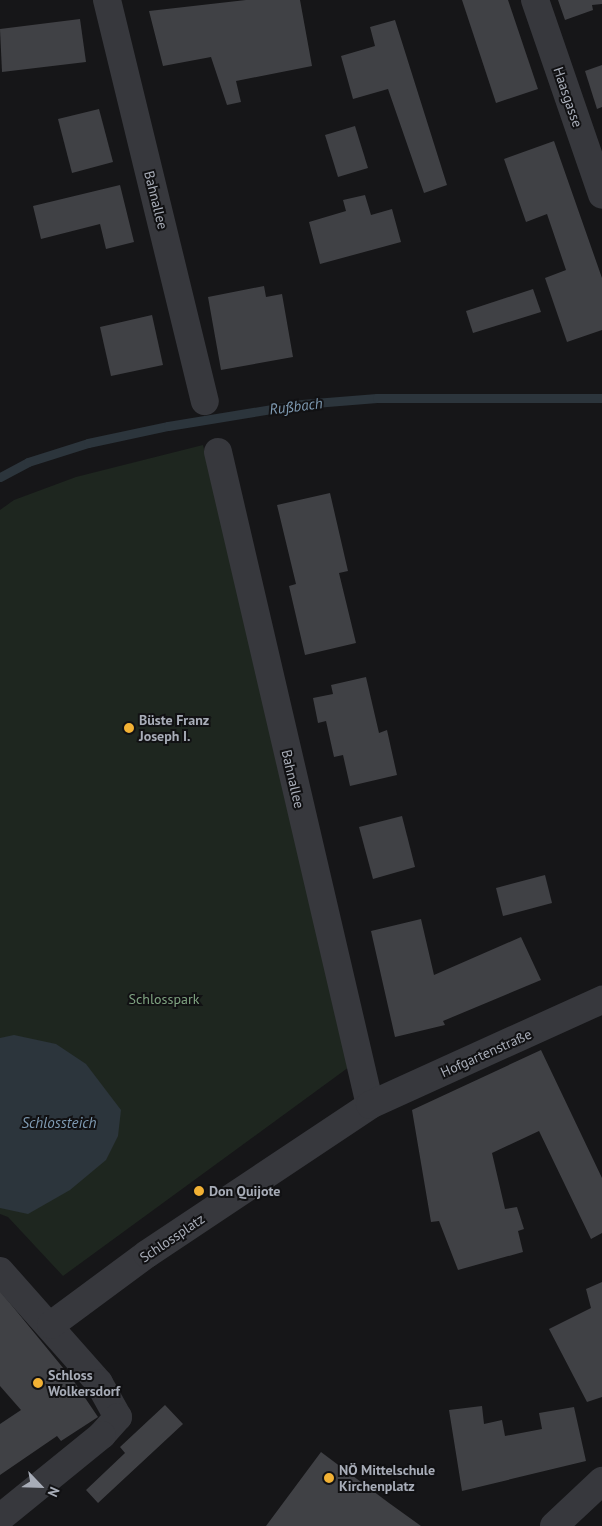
<!DOCTYPE html>
<meta charset="utf-8">
<style>
body{margin:0}
#map{position:relative;width:602px;height:1526px;overflow:hidden;background:#161618;font-family:"PT Sans",sans-serif}
div>[style]{position:absolute}
.green>*{inset:0;background:#1e261f}
.water>*{inset:0;background:#2c353c}
.stream>*{height:9px;margin:-4.5px;padding:0 4.5px;transform-origin:4.5px;border-radius:4.5px;background:#2c353c}
.building>*{inset:0;background:#404145}
.minor>*{height:28px;margin:-14px;padding:0 14px;transform-origin:14px;border-radius:14px;background:#37383d}
.dots>*{width:14px;height:14px;translate:-50% -50%;box-sizing:border-box;border:2px solid #111113;border-radius:50%}
span{translate:-50% -50%;white-space:nowrap;text-align:center;line-height:1.15;-webkit-text-stroke:4px #111113;paint-order:stroke}
.street-label{font-size:14px;color:#a8adb8}
.poi-label{font-size:14px;color:#a8adb8;font-weight:700}
.left{translate:0 -50%;text-align:left}
.park-label{font-size:14px;color:#7fa381}
.water-label{font-size:15px;color:#7f9bb3;font-style:italic}
.north{position:absolute;left:15px;top:1461px;width:50px;height:50px;-webkit-text-stroke:4px #111113;paint-order:stroke;rotate:114deg;font-size:14px;font-weight:700;line-height:20px;text-align:center;color:#a8adb8}
.north::after{content:'';display:block;margin:auto;width:18px;height:22px;background:#a8adb8;clip-path:polygon(50% 0,100% 100%,50% 72%,0 100%)}
</style>
<div id="map">
<div class="green">
<div style="clip-path:polygon(203px 445px,349px 1067px,63px 1276px,8px 1217px,0 1214px,0 510px,14px 500px,76px 477px)"></div>
</div>
<div class="water">
<div style="clip-path:polygon(14px 1035px,56px 1044px,86px 1064px,121px 1110px,118px 1136px,106px 1160px,70px 1190px,28px 1214px,0 1208px,0 1038px)"></div>
</div>
<div class="stream">
<div style="left:0;top:477px;width:32px;rotate:-28deg"></div>
<div style="left:28px;top:462px;width:63px;rotate:-17.6deg"></div>
<div style="left:88px;top:443px;width:82px;rotate:-12deg"></div>
<div style="left:168px;top:426px;width:136px;rotate:-9.3deg"></div>
<div style="left:302px;top:404px;width:75px;rotate:-4.6deg"></div>
<div style="left:377px;top:398px;width:225px"></div>
</div>
<div class="building">
<div style="clip-path:polygon(246px 0,300px 0,312px 66px,236px 81px,241px 102px,227px 105px,211px 57px,163px 66px,149px 11px)"></div>
<div style="clip-path:polygon(462px 0,508px 0,538px 89px,496px 103px)"></div>
<div style="clip-path:polygon(558px 0,602px 0,602px 4px,592px 5px,593px 10px,565px 20px)"></div>
<div style="clip-path:polygon(80px 19px,86px 62px,2px 72px,0 29px)"></div>
<div style="clip-path:polygon(395px 20px,447px 185px,424px 193px,388px 89px,353px 99px,341px 56px,375px 46px,370px 27px)"></div>
<div style="clip-path:polygon(602px 65px,602px 107px,597px 109px,585px 71px)"></div>
<div style="clip-path:polygon(99px 109px,113px 162px,72px 173px,58px 119px)"></div>
<div style="clip-path:polygon(355px 126px,368px 168px,338px 177px,325px 135px)"></div>
<div style="clip-path:polygon(554px 141px,602px 278px,602px 330px,567px 342px,545px 278px,566px 270px,547px 214px,526px 222px,504px 159px)"></div>
<div style="clip-path:polygon(120px 185px,134px 242px,106px 249px,100px 224px,41px 239px,33px 206px)"></div>
<div style="clip-path:polygon(365px 195px,371px 215px,392px 209px,401px 242px,320px 264px,309px 222px,346px 211px,343px 200px)"></div>
<div style="clip-path:polygon(264px 286px,266px 297px,282px 294px,293px 357px,221px 370px,208px 297px)"></div>
<div style="clip-path:polygon(533px 289px,541px 312px,473px 333px,466px 311px)"></div>
<div style="clip-path:polygon(152px 315px,163px 365px,111px 376px,100px 327px)"></div>
<div style="clip-path:polygon(330px 493px,348px 571px,339px 573px,356px 643px,305px 655px,289px 586px,296px 584px,277px 505px)"></div>
<div style="clip-path:polygon(366px 677px,379px 733px,387px 730px,397px 775px,350px 786px,343px 755px,334px 757px,326px 721px,318px 723px,313px 698px,333px 694px,331px 685px)"></div>
<div style="clip-path:polygon(402px 816px,415px 867px,373px 879px,359px 827px)"></div>
<div style="clip-path:polygon(545px 875px,552px 903px,503px 916px,496px 888px)"></div>
<div style="clip-path:polygon(421px 919px,434px 975px,521px 937px,541px 980px,443px 1021px,445px 1025px,395px 1037px,371px 931px)"></div>
<div style="clip-path:polygon(541px 1050px,602px 1178px,602px 1233px,591px 1239px,539px 1131px,492px 1153px,505px 1209px,517px 1207px,524px 1229px,518px 1231px,523px 1252px,458px 1270px,439px 1221px,431px 1222px,412px 1110px)"></div>
<div style="clip-path:polygon(602px 1282px,602px 1397px,587px 1402px,549px 1329px,591px 1308px,586px 1289px)"></div>
<div style="clip-path:polygon(0 1291px,73px 1380px,98px 1417px,61px 1441px,57px 1436px,0 1475px,0 1424px,21px 1410px,0 1386px)"></div>
<div style="clip-path:polygon(165px 1405px,183px 1424px,98px 1503px,86px 1490px,125px 1453px,120px 1447px)"></div>
<div style="clip-path:polygon(482px 1406px,484px 1424px,502px 1420px,505px 1436px,542px 1429px,539px 1413px,574px 1407px,586px 1461px,462px 1491px,449px 1410px)"></div>
<div style="clip-path:polygon(321px 1452px,389px 1503px,421px 1526px,266px 1526px)"></div>
</div>
<div class="minor">
<div style="left:107px;top:0;width:413px;rotate:76.3deg"></div>
<div style="left:535px;top:0;width:206px;rotate:71deg"></div>
<div style="left:218px;top:452px;width:670px;rotate:76.9deg"></div>
<div style="left:0;top:1271px;width:149px;rotate:48.5deg"></div>
<div style="left:99px;top:1383px;width:39px;rotate:61deg"></div>
<div style="left:118px;top:1417px;width:24px;rotate:132deg"></div>
<div style="left:102px;top:1435px;width:132px;rotate:140.9deg"></div>
<div style="left:51px;top:1325px;width:119px;rotate:-36.5deg"></div>
<div style="left:147px;top:1254px;width:268px;rotate:-33.7deg"></div>
<div style="left:370px;top:1105px;width:255px;rotate:-24.4deg"></div>
<div style="left:554px;top:1526px;width:66px;rotate:-43.2deg"></div>
</div>
<div class="dots">
<div style="left:129px;top:728px;background:#f2b134"></div>
<div style="left:199px;top:1191px;background:#f2b134"></div>
<div style="left:38px;top:1383px;background:#f2b134"></div>
<div style="left:329px;top:1478px;background:#f2b134"></div>
</div>
<div class="street-label">
<span style="left:568px;top:97px;rotate:71deg">Haasgasse</span>
<span style="left:156px;top:200px;rotate:76deg">Bahnallee</span>
<span style="left:293px;top:779px;rotate:77deg">Bahnallee</span>
<span style="left:486px;top:1053px;rotate:-24deg">Hofgartenstraße</span>
<span style="left:172px;top:1238px;rotate:-34deg">Schlossplatz</span>
</div>
<div class="poi-label">
<span class="left" style="left:139px;top:728px">Büste Franz<br>Joseph I.</span>
<span class="left" style="left:209px;top:1191px">Don Quijote</span>
<span class="left" style="left:48px;top:1383px">Schloss<br>Wolkersdorf</span>
<span class="left" style="left:339px;top:1478px">NÖ Mittelschule<br>Kirchenplatz</span>
</div>
<div class="park-label">
<span style="left:164px;top:999px">Schlosspark</span>
</div>
<div class="water-label">
<span style="left:296px;top:406px;rotate:-7deg">Rußbach</span>
<span style="left:59px;top:1123px">Schlossteich</span>
</div>
<div class="north">N</div>
</div>
